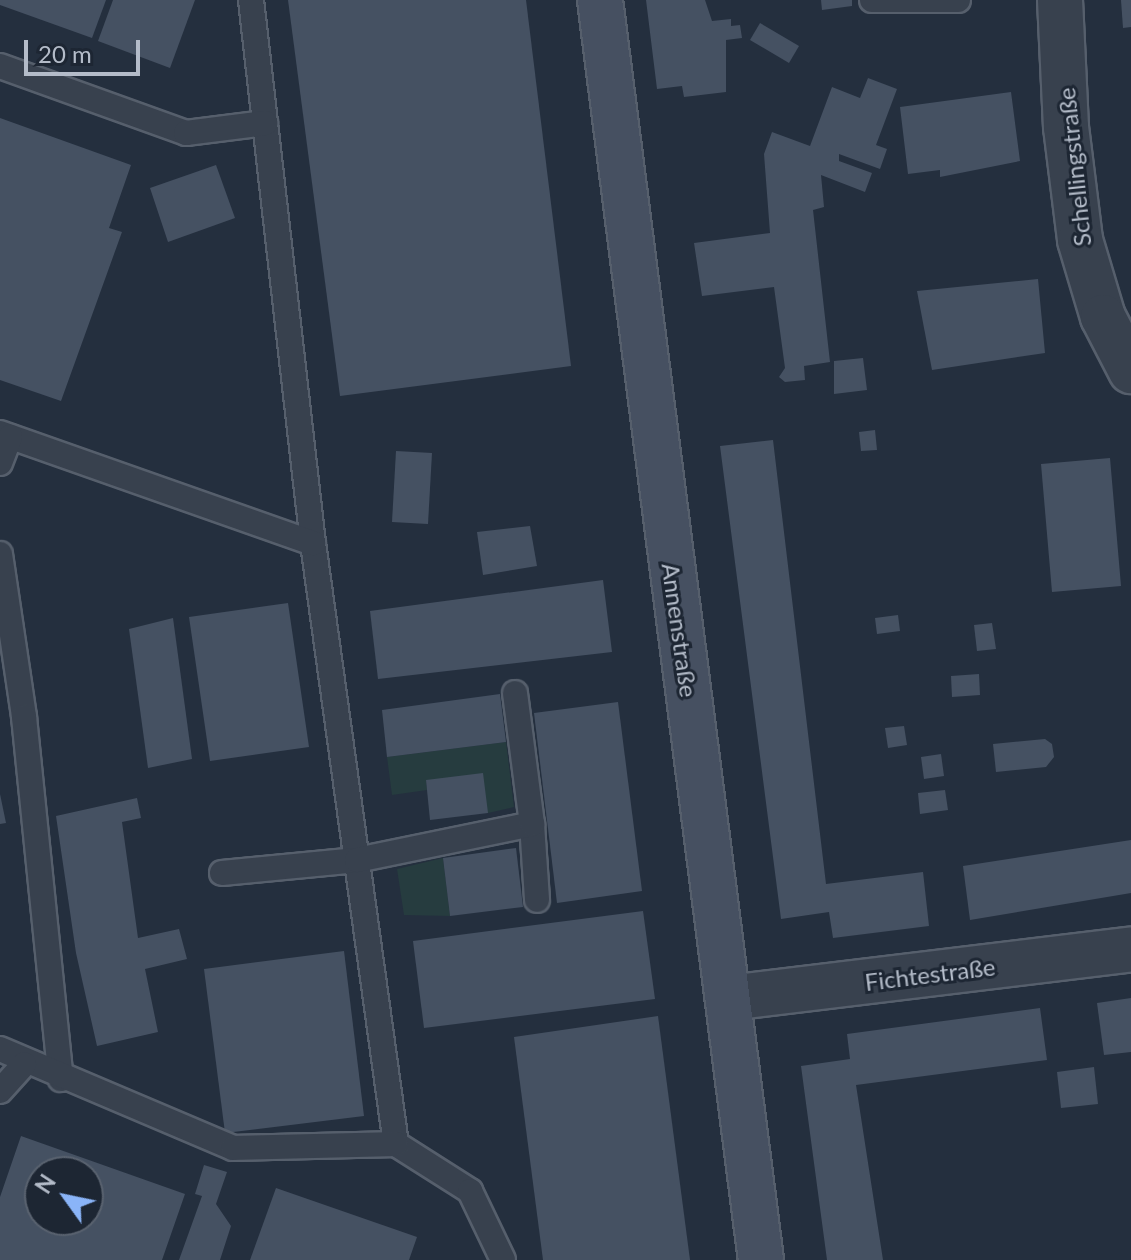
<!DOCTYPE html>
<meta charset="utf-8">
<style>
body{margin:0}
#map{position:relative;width:1131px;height:1260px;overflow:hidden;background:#242f3e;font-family:Lato,sans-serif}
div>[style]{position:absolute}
.green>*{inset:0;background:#263c3f}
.building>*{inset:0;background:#455162}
.roads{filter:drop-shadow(2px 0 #565f6c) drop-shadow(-2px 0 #565f6c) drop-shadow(0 2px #565f6c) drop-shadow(0 -2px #565f6c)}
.lane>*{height:24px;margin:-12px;padding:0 12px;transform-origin:12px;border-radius:12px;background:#38414e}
.street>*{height:44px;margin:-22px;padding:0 22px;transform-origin:22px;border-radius:22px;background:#38414e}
.secondary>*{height:44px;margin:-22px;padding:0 22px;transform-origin:22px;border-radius:22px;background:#465061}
span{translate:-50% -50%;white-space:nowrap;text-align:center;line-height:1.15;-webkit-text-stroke:6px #1d2633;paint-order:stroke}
.street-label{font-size:24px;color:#b4bcc9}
.north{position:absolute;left:24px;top:1156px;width:80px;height:80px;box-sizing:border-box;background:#1d2633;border:2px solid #59626f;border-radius:50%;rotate:303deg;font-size:22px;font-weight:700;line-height:32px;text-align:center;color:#b4bcc9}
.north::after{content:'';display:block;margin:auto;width:28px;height:36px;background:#8ab4f8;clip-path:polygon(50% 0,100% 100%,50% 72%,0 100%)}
.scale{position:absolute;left:24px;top:40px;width:116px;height:36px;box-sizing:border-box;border:4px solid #b4bcc9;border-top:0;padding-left:10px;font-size:24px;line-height:28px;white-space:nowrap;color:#b4bcc9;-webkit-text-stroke:6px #1d2633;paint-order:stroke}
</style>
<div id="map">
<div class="green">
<div style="clip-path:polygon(506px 742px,514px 807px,488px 813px,426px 780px,427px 790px,392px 795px,387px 757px)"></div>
<div style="clip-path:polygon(443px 858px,450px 916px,404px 915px,397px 869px)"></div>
</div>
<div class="building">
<div style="clip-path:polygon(0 0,106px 0,92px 38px,0 5px)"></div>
<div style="clip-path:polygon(113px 0,195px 0,170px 68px,98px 41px)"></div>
<div style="clip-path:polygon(288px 0,526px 0,571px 366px,340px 396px)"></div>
<div style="clip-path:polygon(646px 0,705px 0,712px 21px,731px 19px,731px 26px,740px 25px,742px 38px,726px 40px,726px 92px,684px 97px,682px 86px,657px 89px)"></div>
<div style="clip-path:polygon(821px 0,852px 0,852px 6px,822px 10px)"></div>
<div style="clip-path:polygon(1121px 0,1131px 0,1131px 27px,1123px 28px)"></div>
<div style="clip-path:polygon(760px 23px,799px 46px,789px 63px,750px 40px)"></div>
<div style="clip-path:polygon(868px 78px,897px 89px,876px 145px,887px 149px,880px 169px,839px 154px,839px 161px,872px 173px,865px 192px,821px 175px,824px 207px,813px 210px,830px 362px,804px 366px,805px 380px,785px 382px,779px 377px,785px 368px,774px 287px,702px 296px,694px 243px,770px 233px,764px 154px,772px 132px,810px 146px,832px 87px,860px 98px)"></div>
<div style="clip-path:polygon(1011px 92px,1020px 161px,940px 177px,940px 170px,908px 174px,900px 107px)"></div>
<div style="clip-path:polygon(0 118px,131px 165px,109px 228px,122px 232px,61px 401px,0 380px)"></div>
<div style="clip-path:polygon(216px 165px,235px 218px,168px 242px,150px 188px)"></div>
<div style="clip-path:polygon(1038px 279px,1045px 353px,932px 370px,917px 291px)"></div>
<div style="clip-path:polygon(863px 358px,867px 390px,834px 394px,834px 361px)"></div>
<div style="clip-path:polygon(875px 430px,877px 450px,861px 451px,859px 432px)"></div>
<div style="clip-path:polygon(773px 440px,826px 884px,923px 872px,929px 926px,833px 938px,829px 912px,781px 919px,720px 446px)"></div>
<div style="clip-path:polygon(396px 451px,432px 453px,428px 524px,392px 522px)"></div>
<div style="clip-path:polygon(1110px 458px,1121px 586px,1052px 592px,1041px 464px)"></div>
<div style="clip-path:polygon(530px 526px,537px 566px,483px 575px,477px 532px)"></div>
<div style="clip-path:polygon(603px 580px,612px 652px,378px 679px,370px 611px)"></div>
<div style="clip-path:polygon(288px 603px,309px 747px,210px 761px,189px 617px)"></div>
<div style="clip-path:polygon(898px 615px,900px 631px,877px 634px,875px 618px)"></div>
<div style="clip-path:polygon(173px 618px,192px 759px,148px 768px,129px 629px)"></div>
<div style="clip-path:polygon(992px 623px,996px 649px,977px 651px,974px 625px)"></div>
<div style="clip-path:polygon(979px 674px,980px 695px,952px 697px,951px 676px)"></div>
<div style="clip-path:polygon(500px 694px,506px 742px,387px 757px,382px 710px)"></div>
<div style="clip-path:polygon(618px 702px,642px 891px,557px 903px,534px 713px)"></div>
<div style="clip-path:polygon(904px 726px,907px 745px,888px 748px,885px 728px)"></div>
<div style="clip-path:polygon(1045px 739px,1052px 744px,1054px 757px,1046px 767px,996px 772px,993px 744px)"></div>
<div style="clip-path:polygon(941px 754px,944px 776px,924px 779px,921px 757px)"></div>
<div style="clip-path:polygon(483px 773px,488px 813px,430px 820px,426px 780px)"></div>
<div style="clip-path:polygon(945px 790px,948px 810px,920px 814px,918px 793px)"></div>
<div style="clip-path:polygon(0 794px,6px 823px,0 824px)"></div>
<div style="clip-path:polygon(137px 798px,141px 818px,122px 822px,138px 938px,179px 929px,187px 959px,145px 969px,158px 1032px,97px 1046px,76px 953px,56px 816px)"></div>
<div style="clip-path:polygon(1131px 840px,1131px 893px,970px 920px,963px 866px)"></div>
<div style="clip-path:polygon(516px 848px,523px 907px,450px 916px,443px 858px)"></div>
<div style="clip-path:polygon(643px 911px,655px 999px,424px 1028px,413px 941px)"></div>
<div style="clip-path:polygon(344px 951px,364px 1116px,225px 1133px,204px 969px)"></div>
<div style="clip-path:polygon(1131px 998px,1131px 1052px,1104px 1055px,1097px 1003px)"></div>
<div style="clip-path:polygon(1040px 1008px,1047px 1060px,856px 1085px,883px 1260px,827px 1260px,801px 1066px,850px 1059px,847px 1034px)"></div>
<div style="clip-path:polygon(658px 1016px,690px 1260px,543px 1260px,514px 1037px)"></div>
<div style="clip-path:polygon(1094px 1067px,1098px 1104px,1061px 1108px,1057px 1072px)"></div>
<div style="clip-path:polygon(evenodd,21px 1136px,185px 1194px,162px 1260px,0 1260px,0 1197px,21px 1136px,40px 1172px,88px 1172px,88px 1220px,40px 1220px,40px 1172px)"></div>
<div style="clip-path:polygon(204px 1165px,227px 1172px,216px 1204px,231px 1226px,220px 1260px,179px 1260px,202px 1196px,195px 1194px)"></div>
<div style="clip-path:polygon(276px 1188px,417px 1237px,409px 1260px,250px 1260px)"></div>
</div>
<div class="roads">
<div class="lane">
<div style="left:251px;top:0;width:547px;rotate:83.49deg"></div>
<div style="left:313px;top:543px;width:607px;rotate:82.14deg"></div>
<div style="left:396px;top:1144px;width:88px;rotate:32.4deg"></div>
<div style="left:470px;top:1191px;width:76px;rotate:64.4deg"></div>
<div style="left:872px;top:0;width:86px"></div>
<div style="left:0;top:66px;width:198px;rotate:19.8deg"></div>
<div style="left:186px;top:133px;width:80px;rotate:-7.2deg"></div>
<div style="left:0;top:433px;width:332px;rotate:19.4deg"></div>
<div style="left:0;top:463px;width:28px;rotate:-69deg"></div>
<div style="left:0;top:554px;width:165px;rotate:81.6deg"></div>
<div style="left:24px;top:717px;width:364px;rotate:84.2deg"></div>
<div style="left:532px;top:824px;width:76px;rotate:86.2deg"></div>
<div style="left:222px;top:873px;width:136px;rotate:-5.5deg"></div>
<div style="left:357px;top:860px;width:179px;rotate:-11.6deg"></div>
<div style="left:532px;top:824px;width:132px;rotate:-97.4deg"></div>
<div style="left:0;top:1049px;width:253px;rotate:23deg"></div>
<div style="left:233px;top:1148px;width:163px;rotate:-1.4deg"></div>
<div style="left:0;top:1091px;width:36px;rotate:-48deg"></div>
</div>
<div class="street">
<div style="left:1060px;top:0;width:127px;rotate:87.3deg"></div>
<div style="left:1066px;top:127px;width:114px;rotate:82.9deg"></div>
<div style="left:1080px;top:240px;width:80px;rotate:73.4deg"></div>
<div style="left:1103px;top:317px;width:61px;rotate:62.6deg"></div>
<div style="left:729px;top:998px;width:405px;rotate:-6.9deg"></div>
</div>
<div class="secondary">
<div style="left:600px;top:0;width:1270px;rotate:82.72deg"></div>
</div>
</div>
<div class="street-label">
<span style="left:1074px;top:167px;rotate:-96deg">Schellingstraße</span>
<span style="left:680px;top:630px;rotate:82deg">Annenstraße</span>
<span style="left:930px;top:974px;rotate:-7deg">Fichtestraße</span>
</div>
<div class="north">N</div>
<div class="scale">20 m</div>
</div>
